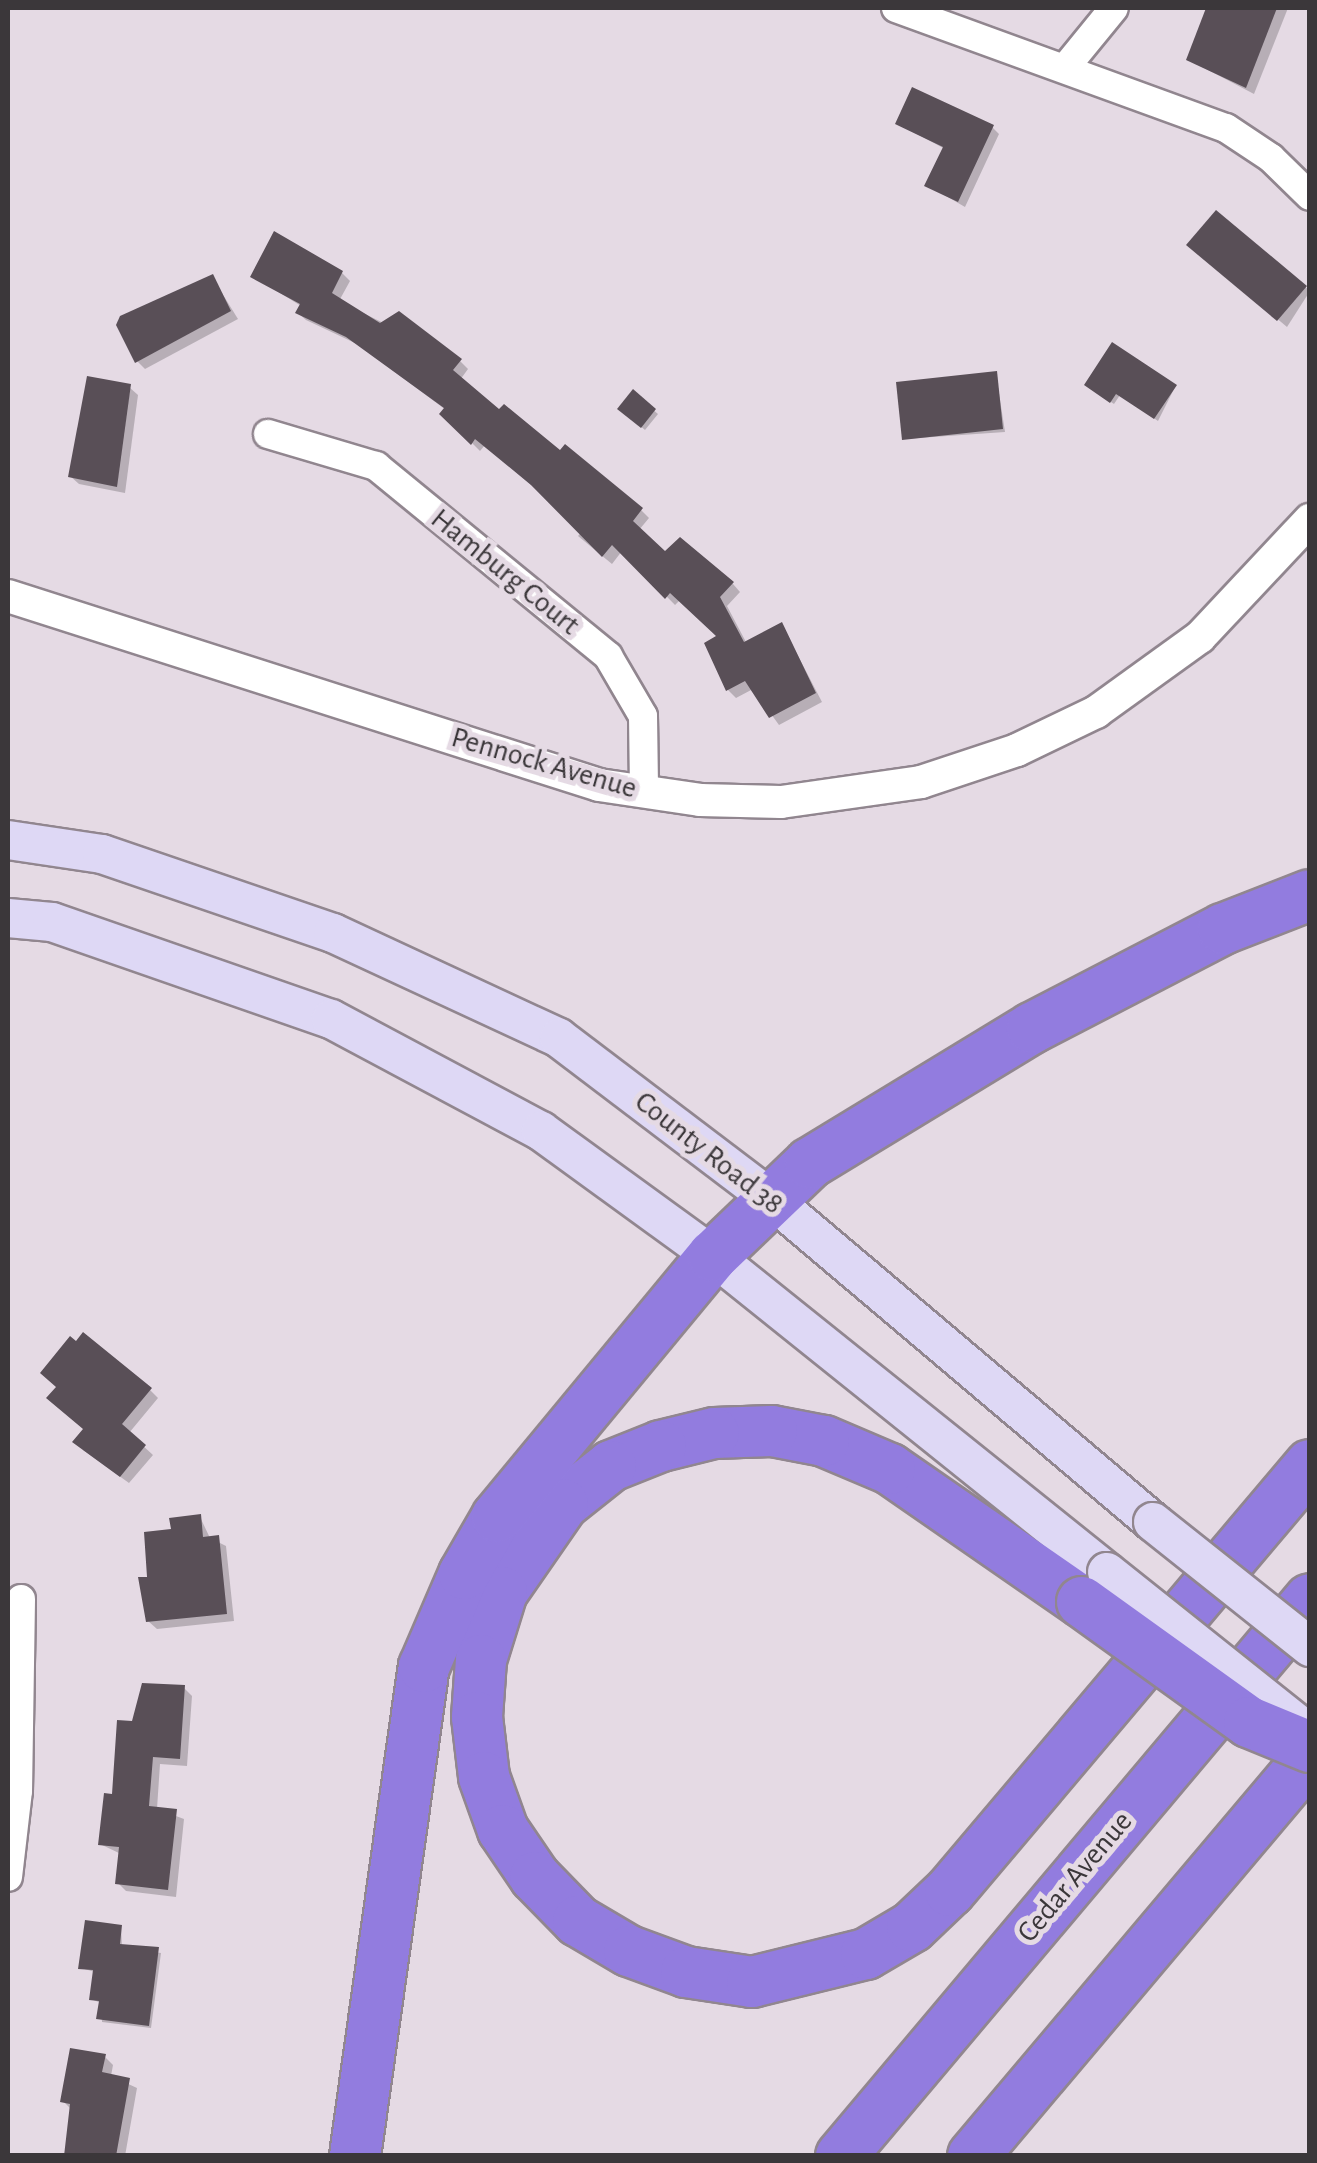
<!DOCTYPE html>
<style>
body{margin:0}
#map{position:relative;width:1317px;height:2163px;overflow:hidden;background:#e5dae4;font-family:"Alegreya Sans",sans-serif}
div>[style]{position:absolute}
.shadow>*{inset:0;background:#0003}
.building>*{inset:0;background:#594f57}
.roads{filter:drop-shadow(2px 0 #91868f) drop-shadow(-2px 0 #91868f) drop-shadow(0 2px #91868f) drop-shadow(0 -2px #91868f)}
.minor>*{height:28px;margin:-14px;padding:0 14px;transform-origin:14px;border-radius:14px;background:#fff}
.tertiary>*{height:32px;margin:-16px;padding:0 16px;transform-origin:16px;border-radius:16px;background:#fff}
.secondary>*{height:38px;margin:-19px;padding:0 19px;transform-origin:19px;border-radius:19px;background:#ded8f5}
.motorway>*{height:50px;margin:-25px;padding:0 25px;transform-origin:25px;border-radius:25px;background:#927cdf}
.bridges{filter:drop-shadow(2px 0 #91868f) drop-shadow(-2px 0 #91868f) drop-shadow(0 2px #91868f) drop-shadow(0 -2px #91868f)}
.secondary-bridge>*{height:38px;margin:-19px;padding:0 19px;transform-origin:19px;border-radius:19px;background:#ded8f5}
.motorway-bridge>*{height:50px;margin:-25px;padding:0 25px;transform-origin:25px;border-radius:25px;background:#927cdf}
span{translate:-50% -50%;white-space:nowrap;text-align:center;line-height:1.15;-webkit-text-stroke:10px #e5dae4;paint-order:stroke}
.street-label{font-size:30px;color:#3b373a}
.frame{position:absolute;inset:0;border:10px solid #3b373a;pointer-events:none}
</style>
<div id="map">
<div class="shadow">
<div style="clip-path:polygon(1209px 8px,1288px 8px,1254px 94px,1189px 60px)"></div>
<div style="clip-path:polygon(898px 124px,992px 127px,999px 134px,965px 207px,927px 185px,945px 149px)"></div>
<div style="clip-path:polygon(1216px 213px,1310px 291px,1287px 327px,1198px 253px)"></div>
<div style="clip-path:polygon(342px 273px,350px 281px,339px 301px,460px 361px,468px 369px,460px 380px,500px 413px,641px 510px,649px 518px,639px 530px,665px 554px,680px 541px,733px 584px,740px 592px,727px 606px,747px 644px,782px 625px,822px 702px,779px 725px,753px 689px,736px 698px,728px 690px,720px 637px,680px 600px,675px 605px,622px 551px,612px 564px,578px 536px,583px 530px,485px 445px,480px 451px,443px 414px,446px 410px,357px 344px,306px 320px,298px 313px,301px 306px,253px 276px)"></div>
<div style="clip-path:polygon(212px 277px,238px 319px,145px 369px,137px 361px)"></div>
<div style="clip-path:polygon(996px 374px,1005px 432px,904px 439px)"></div>
<div style="clip-path:polygon(129px 387px,138px 395px,125px 493px,79px 484px,70px 476px)"></div>
<div style="clip-path:polygon(1175px 387px,1158px 421px,1120px 395px,1114px 404px,1090px 388px)"></div>
<div style="clip-path:polygon(633px 393px,658px 414px,645px 430px,620px 409px)"></div>
<div style="clip-path:polygon(150px 1390px,158px 1398px,129px 1433px,153px 1455px,129px 1483px,83px 1450px)"></div>
<div style="clip-path:polygon(200px 1517px,210px 1538px,226px 1546px,234px 1621px,157px 1629px,148px 1621px,150px 1579px,174px 1531px)"></div>
<div style="clip-path:polygon(184px 1688px,192px 1696px,187px 1766px,160px 1764px,157px 1809px,184px 1819px,176px 1897px,126px 1891px,118px 1883px,121px 1854px,100px 1844px,134px 1723px)"></div>
<div style="clip-path:polygon(121px 1927px,122px 1947px,161px 1953px,151px 2028px,102px 2022px,101px 2003px,91px 1999px,95px 1972px,81px 1968px)"></div>
<div style="clip-path:polygon(105px 2057px,113px 2065px,111px 2076px,137px 2088px,125px 2156px,67px 2156px,72px 2110px,63px 2101px)"></div>
</div>
<div class="building">
<div style="clip-path:polygon(1206px 8px,1277px 8px,1246px 88px,1186px 60px)"></div>
<div style="clip-path:polygon(912px 87px,994px 125px,958px 202px,924px 186px,943px 147px,895px 124px)"></div>
<div style="clip-path:polygon(1216px 210px,1307px 286px,1277px 321px,1186px 245px)"></div>
<div style="clip-path:polygon(274px 231px,343px 271px,332px 293px,380px 323px,399px 311px,462px 359px,453px 370px,499px 409px,504px 404px,560px 450px,565px 444px,643px 508px,633px 521px,665px 551px,680px 537px,734px 582px,720px 597px,744px 642px,782px 622px,816px 693px,769px 718px,745px 681px,726px 691px,704px 643px,716px 636px,670px 593px,665px 599px,612px 545px,602px 557px,531px 485px,475px 439px,471px 445px,439px 414px,444px 408px,346px 337px,295px 313px,300px 304px,250px 277px)"></div>
<div style="clip-path:polygon(213px 274px,231px 311px,135px 363px,116px 325px,120px 316px)"></div>
<div style="clip-path:polygon(1112px 342px,1177px 385px,1154px 419px,1116px 394px,1110px 403px,1084px 385px)"></div>
<div style="clip-path:polygon(997px 371px,1003px 429px,902px 440px,896px 382px)"></div>
<div style="clip-path:polygon(87px 376px,131px 384px,117px 487px,68px 477px)"></div>
<div style="clip-path:polygon(633px 389px,656px 409px,641px 428px,617px 409px)"></div>
<div style="clip-path:polygon(83px 1332px,152px 1388px,122px 1424px,146px 1445px,120px 1477px,72px 1442px,83px 1429px,46px 1398px,56px 1387px,40px 1373px,70px 1336px,76px 1341px)"></div>
<div style="clip-path:polygon(201px 1514px,203px 1537px,219px 1535px,227px 1614px,146px 1622px,138px 1577px,147px 1577px,144px 1532px,171px 1529px,169px 1518px)"></div>
<div style="clip-path:polygon(142px 1683px,185px 1685px,180px 1759px,153px 1757px,149px 1806px,177px 1809px,168px 1890px,115px 1884px,119px 1847px,98px 1845px,104px 1793px,112px 1794px,117px 1720px,132px 1721px)"></div>
<div style="clip-path:polygon(85px 1920px,122px 1925px,120px 1944px,159px 1947px,149px 2026px,96px 2019px,99px 2001px,89px 2000px,93px 1970px,78px 1969px)"></div>
<div style="clip-path:polygon(70px 2048px,106px 2054px,102px 2072px,130px 2078px,116px 2156px,64px 2156px,70px 2104px,60px 2102px)"></div>
</div>
<div class="roads">
<div class="minor">
<div style="left:896px;top:8px;width:351px;rotate:20deg"></div>
<div style="left:1226px;top:128px;width:54px;rotate:33.7deg"></div>
<div style="left:1271px;top:158px;width:54px;rotate:44.3deg"></div>
<div style="left:1065px;top:68px;width:77px;rotate:-50.8deg"></div>
<div style="left:268px;top:434px;width:113px;rotate:16.5deg"></div>
<div style="left:376px;top:466px;width:300px;rotate:39.3deg"></div>
<div style="left:608px;top:656px;width:69px;rotate:59.7deg"></div>
<div style="left:643px;top:716px;width:76px;rotate:89.2deg"></div>
<div style="left:8px;top:1877px;width:87px;rotate:-83.4deg"></div>
<div style="left:18px;top:1791px;width:192px;rotate:-89.1deg"></div>
</div>
<div class="tertiary">
<div style="left:8px;top:596px;width:620px;rotate:17.73deg"></div>
<div style="left:599px;top:785px;width:102px;rotate:8.4deg"></div>
<div style="left:700px;top:800px;width:81px;rotate:1.4deg"></div>
<div style="left:781px;top:802px;width:141px;rotate:-8.1deg"></div>
<div style="left:921px;top:782px;width:101px;rotate:-18.4deg"></div>
<div style="left:1017px;top:750px;width:88px;rotate:-25.7deg"></div>
<div style="left:1096px;top:712px;width:128px;rotate:-35.8deg"></div>
<div style="left:1200px;top:637px;width:161px;rotate:-46.8deg"></div>
</div>
<div class="secondary">
<div style="left:8px;top:840px;width:95px;rotate:8.5deg"></div>
<div style="left:102px;top:854px;width:244px;rotate:18.9deg"></div>
<div style="left:333px;top:933px;width:249px;rotate:24.9deg"></div>
<div style="left:559px;top:1038px;width:266px;rotate:37.2deg"></div>
<div style="left:771px;top:1199px;width:500px;rotate:40.22deg"></div>
<div style="left:8px;top:918px;width:44px;rotate:5.2deg"></div>
<div style="left:52px;top:922px;width:295px;rotate:19.2deg"></div>
<div style="left:331px;top:1019px;width:238px;rotate:28.1deg"></div>
<div style="left:541px;top:1131px;width:213px;rotate:36deg"></div>
<div style="left:713px;top:1256px;width:505px;rotate:38.73deg"></div>
</div>
<div class="motorway">
<div style="left:1082px;top:1602px;width:234px;rotate:-145.3deg"></div>
<div style="left:890px;top:1469px;width:72px;rotate:-157deg"></div>
<div style="left:824px;top:1441px;width:53px;rotate:-169.1deg"></div>
<div style="left:772px;top:1431px;width:58px;rotate:178deg"></div>
<div style="left:714px;top:1433px;width:55px;rotate:166.2deg"></div>
<div style="left:661px;top:1446px;width:54px;rotate:158.2deg"></div>
<div style="left:611px;top:1466px;width:61px;rotate:141.6deg"></div>
<div style="left:563px;top:1504px;width:107px;rotate:124.7deg"></div>
<div style="left:502px;top:1592px;width:71px;rotate:107.2deg"></div>
<div style="left:481px;top:1660px;width:57px;rotate:94deg"></div>
<div style="left:477px;top:1717px;width:60px;rotate:83.3deg"></div>
<div style="left:484px;top:1777px;width:56px;rotate:70.3deg"></div>
<div style="left:503px;top:1830px;width:57px;rotate:55.8deg"></div>
<div style="left:535px;top:1877px;width:62px;rotate:45.7deg"></div>
<div style="left:578px;top:1921px;width:59px;rotate:30.5deg"></div>
<div style="left:629px;top:1951px;width:61px;rotate:20.2deg"></div>
<div style="left:686px;top:1972px;width:67px;rotate:8.6deg"></div>
<div style="left:752px;top:1982px;width:117px;rotate:-13.8deg"></div>
<div style="left:866px;top:1954px;width:53px;rotate:-30.4deg"></div>
<div style="left:912px;top:1927px;width:52px;rotate:-43.5deg"></div>
<div style="left:950px;top:1891px;width:558px;rotate:-49.8deg"></div>
<div style="left:355px;top:2156px;width:494px;rotate:-82deg"></div>
<div style="left:424px;top:1667px;width:101px;rotate:-66.7deg"></div>
<div style="left:464px;top:1574px;width:66px;rotate:-59.9deg"></div>
<div style="left:497px;top:1517px;width:339px;rotate:-50.4deg"></div>
<div style="left:713px;top:1256px;width:134px;rotate:-43.8deg"></div>
<div style="left:810px;top:1163px;width:260px;rotate:-31.3deg"></div>
<div style="left:1032px;top:1028px;width:215px;rotate:-27.4deg"></div>
<div style="left:1223px;top:929px;width:93px;rotate:-21.3deg"></div>
<div style="left:841px;top:2156px;width:728px;rotate:-49.9deg"></div>
<div style="left:973px;top:2156px;width:522px;rotate:-49.82deg"></div>
</div>
</div>
<div class="bridges">
<div class="secondary-bridge">
<div style="left:1153px;top:1522px;width:201px;rotate:38.5deg"></div>
<div style="left:1107px;top:1572px;width:260px;rotate:38.6deg"></div>
</div>
<div class="motorway-bridge">
<div style="left:1082px;top:1602px;width:206px;rotate:35.7deg"></div>
<div style="left:1249px;top:1722px;width:66px;rotate:22.3deg"></div>
</div>
</div>
<div class="street-label">
<span style="left:505px;top:572px;rotate:39deg">Hamburg Court</span>
<span style="left:544px;top:763px;rotate:16deg">Pennock Avenue</span>
<span style="left:709px;top:1153px;rotate:38deg">County Road 38</span>
<span style="left:1075px;top:1877px;rotate:-50deg">Cedar Avenue</span>
</div>
<div class="frame"></div>
</div>
